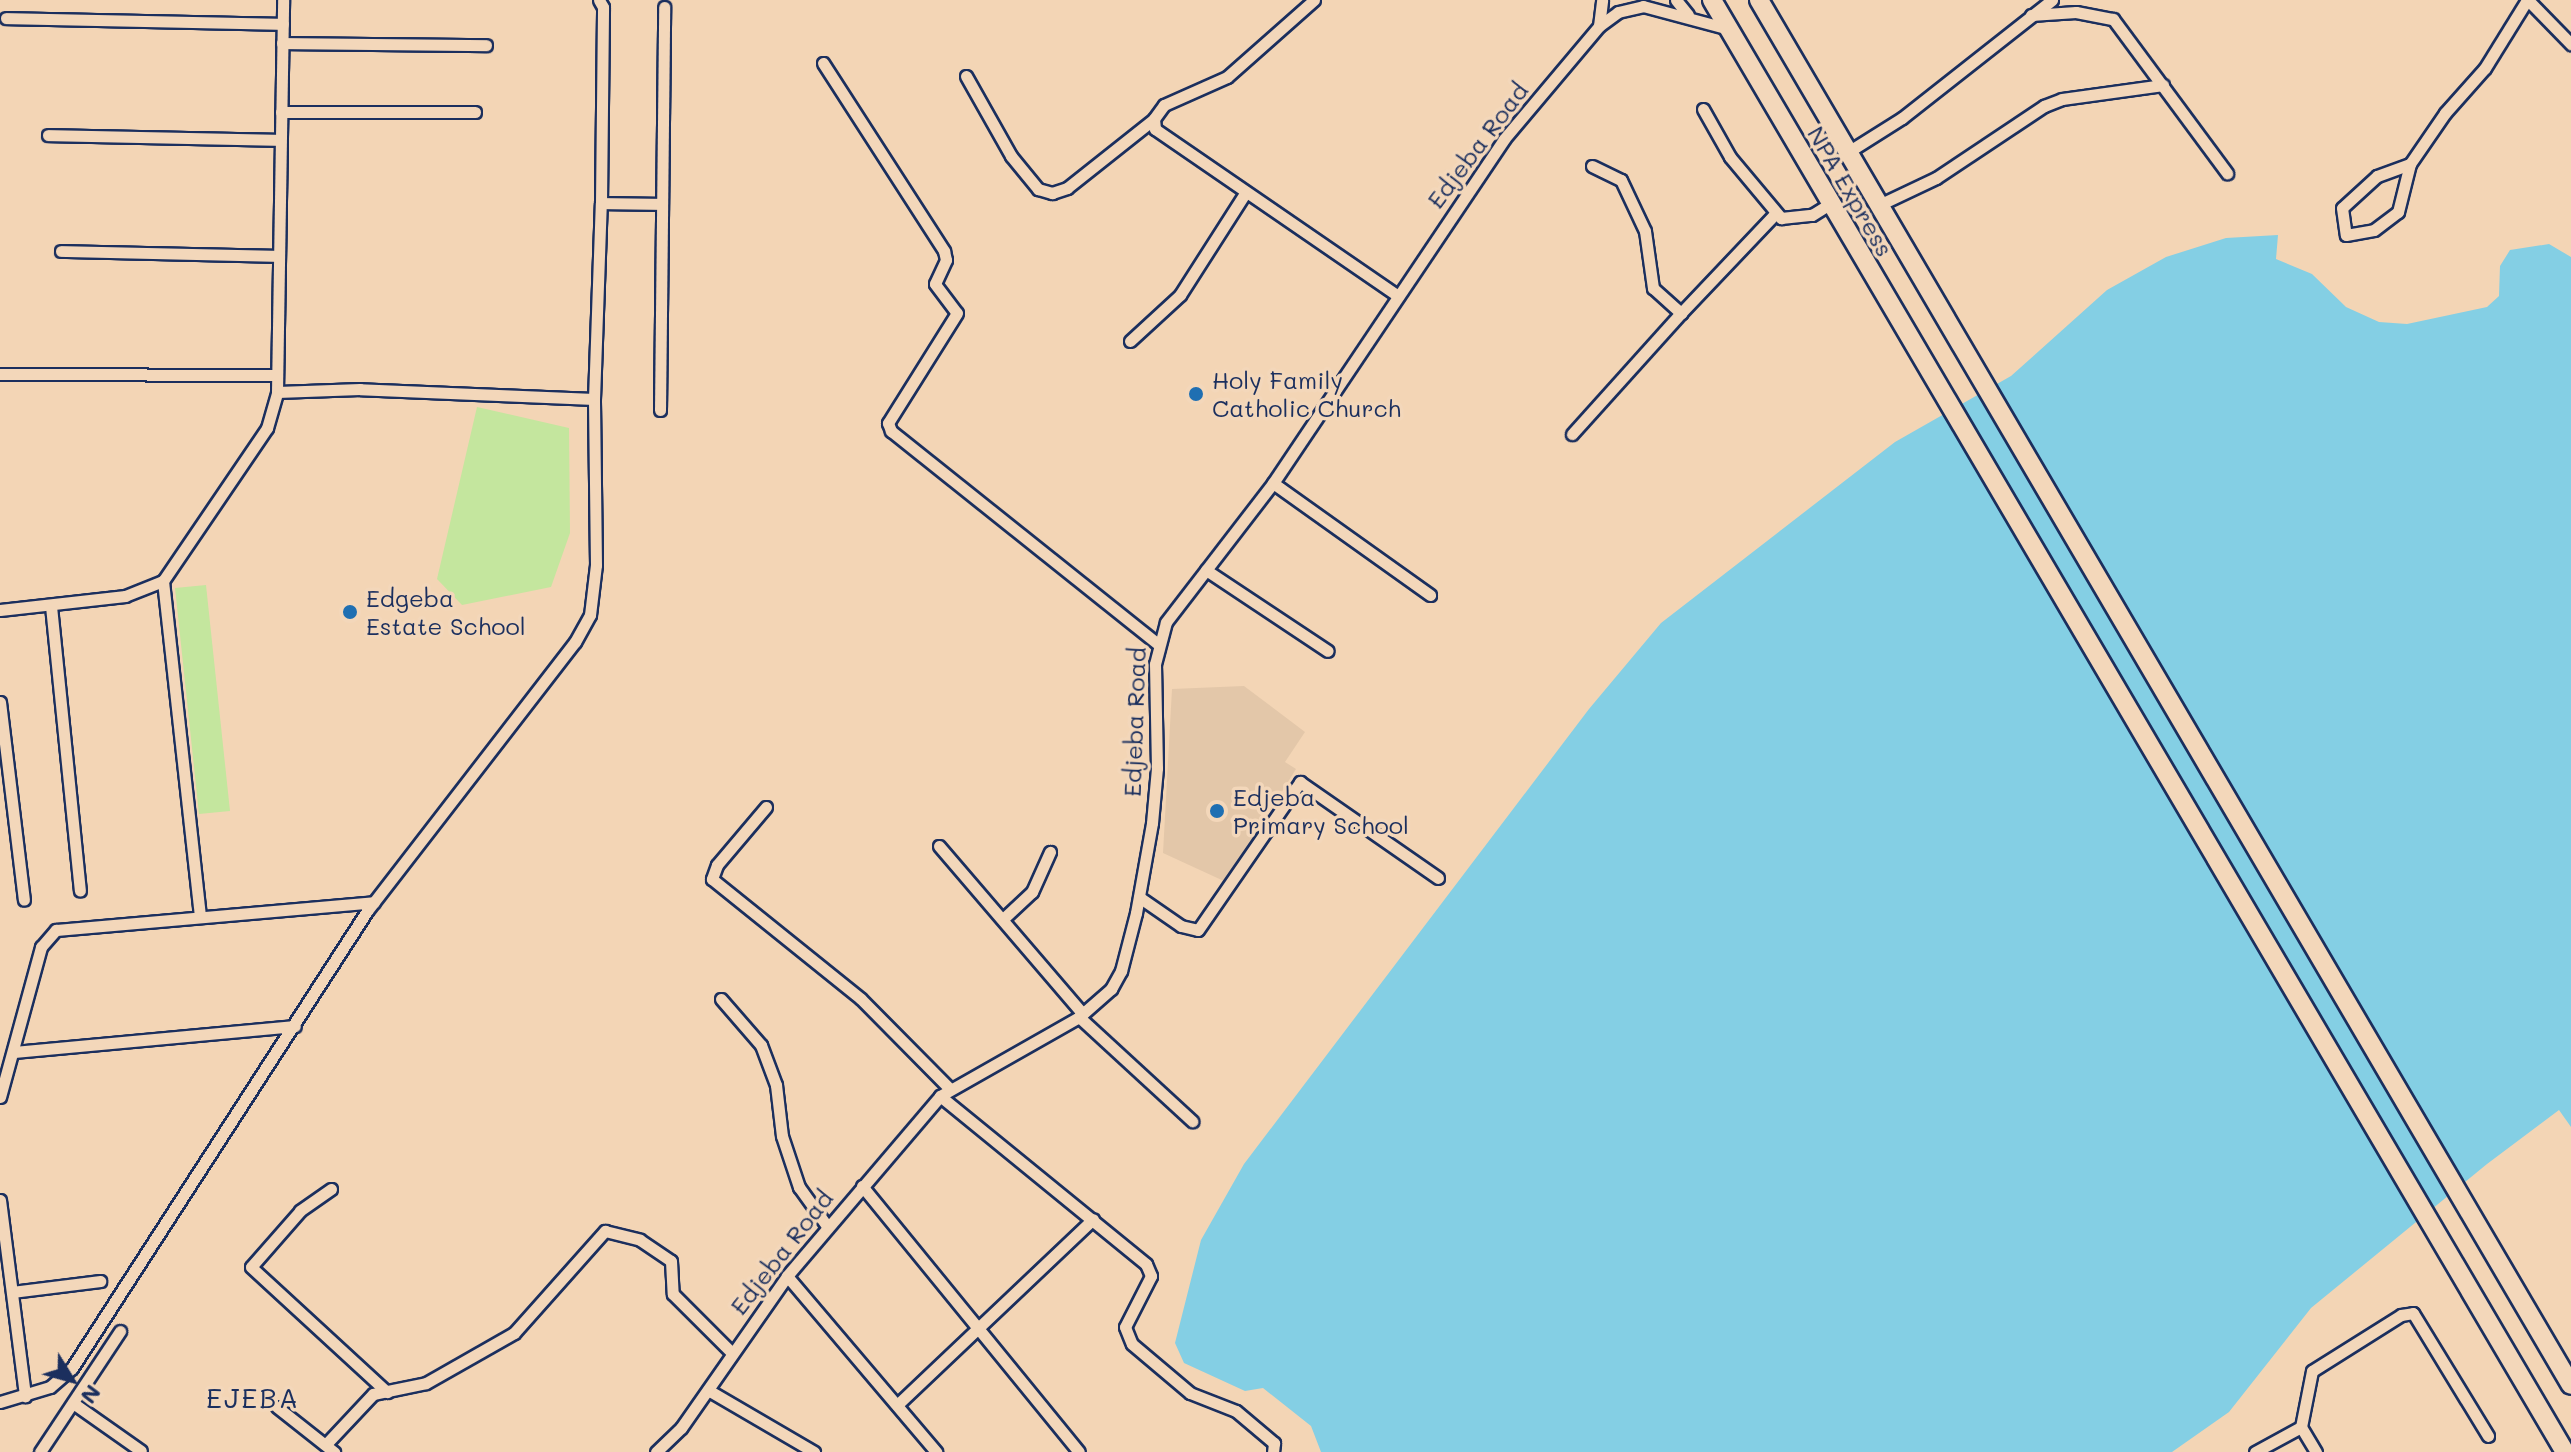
<!DOCTYPE html>
<style>
body{margin:0}
#map{position:relative;width:2571px;height:1452px;overflow:hidden;background:#f3d5b5;font-family:Mali,sans-serif}
div>[style]{position:absolute}
.built>*{inset:0;background:#e3c7a9}
.green>*{inset:0;background:#c4e69e}
.water>*{inset:0;background:#84cfe4}
.roads{filter:drop-shadow(2px 0 #1b2f5e) drop-shadow(-2px 0 #1b2f5e) drop-shadow(0 2px #1b2f5e) drop-shadow(0 -2px #1b2f5e)}
.minor>*{height:11px;margin:-5.5px;padding:0 5.5px;transform-origin:5.5px;border-radius:5.5px;background:#f3d7ba}
.primary>*{height:18px;margin:-9px;padding:0 9px;transform-origin:9px;border-radius:9px;background:#f3d7ba}
.dots>*{width:22px;height:22px;translate:-50% -50%;box-sizing:border-box;border:4px solid #f3d7ba;border-radius:50%}
span{translate:-50% -50%;white-space:nowrap;text-align:center;line-height:1.15;-webkit-text-stroke:7px #f3d7ba;paint-order:stroke}
.street-label{font-size:24px;color:#1b2f5e}
.poi-label{font-size:24px;color:#1b2f5e}
.left{translate:0 -50%;text-align:left}
.quarter-label{font-size:28px;color:#1b2f5e;letter-spacing:2px}
.north{position:absolute;left:32px;top:1340px;width:80px;height:80px;-webkit-text-stroke:6px #f3d7ba;paint-order:stroke;rotate:127deg;font-size:22px;font-weight:700;line-height:32px;text-align:center;color:#1b2f5e}
.north::after{content:'';display:block;margin:auto;width:28px;height:36px;background:#1b2f5e;clip-path:polygon(50% 0,100% 100%,50% 72%,0 100%)}
</style>
<div id="map">
<div class="built">
<div style="clip-path:polygon(1244px 686px,1305px 732px,1285px 762px,1296px 769px,1226px 882px,1163px 853px,1172px 689px)"></div>
</div>
<div class="green">
<div style="clip-path:polygon(477px 407px,569px 428px,570px 533px,551px 587px,462px 605px,437px 579px)"></div>
<div style="clip-path:polygon(206px 585px,230px 811px,199px 814px,175px 588px)"></div>
</div>
<div class="water">
<div style="clip-path:polygon(2278px 235px,2276px 259px,2312px 274px,2346px 307px,2379px 322px,2407px 324px,2487px 307px,2499px 296px,2500px 266px,2510px 250px,2549px 244px,2571px 257px,2571px 1127px,2559px 1110px,2487px 1164px,2311px 1308px,2229px 1412px,2172px 1452px,1321px 1452px,1311px 1426px,1263px 1388px,1245px 1391px,1184px 1363px,1175px 1343px,1201px 1240px,1244px 1164px,1589px 709px,1661px 623px,1895px 442px,2011px 376px,2107px 290px,2166px 257px,2226px 238px)"></div>
</div>
<div class="roads">
<div class="minor">
<div style="left:1314px;top:0;width:116px;rotate:138.5deg"></div>
<div style="left:1227px;top:77px;width:69px;rotate:156deg"></div>
<div style="left:1164px;top:105px;width:17px;rotate:126deg"></div>
<div style="left:1154px;top:119px;width:10px;rotate:84deg"></div>
<div style="left:1155px;top:129px;width:295px;rotate:34.5deg"></div>
<div style="left:1676px;top:0;width:19px;rotate:51deg"></div>
<div style="left:2528px;top:0;width:62px;rotate:45.7deg"></div>
<div style="left:2031px;top:15px;width:45px;rotate:-3.8deg"></div>
<div style="left:2076px;top:12px;width:38px;rotate:11deg"></div>
<div style="left:2113px;top:19px;width:192px;rotate:53.5deg"></div>
<div style="left:6px;top:18px;width:277px;rotate:1.2deg"></div>
<div style="left:1599px;top:26px;width:26px;rotate:-83deg"></div>
<div style="left:282px;top:43px;width:204px;rotate:0.6deg"></div>
<div style="left:823px;top:63px;width:224px;rotate:57.2deg"></div>
<div style="left:944px;top:251px;width:9px;rotate:77deg"></div>
<div style="left:946px;top:260px;width:26px;rotate:115deg"></div>
<div style="left:935px;top:284px;width:36px;rotate:53deg"></div>
<div style="left:957px;top:313px;width:130px;rotate:122.1deg"></div>
<div style="left:888px;top:423px;width:9px;rotate:69deg"></div>
<div style="left:891px;top:431px;width:340px;rotate:38.6deg"></div>
<div style="left:966px;top:76px;width:92px;rotate:60.6deg"></div>
<div style="left:1011px;top:156px;width:43px;rotate:50.7deg"></div>
<div style="left:1038px;top:189px;width:15px;rotate:16deg"></div>
<div style="left:1052px;top:193px;width:16px;rotate:-18deg"></div>
<div style="left:1067px;top:188px;width:111px;rotate:-38.4deg"></div>
<div style="left:1703px;top:109px;width:55px;rotate:60.6deg"></div>
<div style="left:1730px;top:157px;width:80px;rotate:50.1deg"></div>
<div style="left:1781px;top:218px;width:31px;rotate:-6deg"></div>
<div style="left:1812px;top:215px;width:22px;rotate:-32deg"></div>
<div style="left:281px;top:112px;width:194px"></div>
<div style="left:48px;top:135px;width:232px;rotate:1.2deg"></div>
<div style="left:1848px;top:152px;width:64px;rotate:-32.2deg"></div>
<div style="left:1902px;top:118px;width:191px;rotate:-38.2deg"></div>
<div style="left:2410px;top:164px;width:35px;rotate:160deg"></div>
<div style="left:2377px;top:176px;width:47px;rotate:137.6deg"></div>
<div style="left:2342px;top:208px;width:27px;rotate:82deg"></div>
<div style="left:2346px;top:235px;width:28px;rotate:-10deg"></div>
<div style="left:2374px;top:230px;width:30px;rotate:-37deg"></div>
<div style="left:2398px;top:212px;width:49px;rotate:-76deg"></div>
<div style="left:2410px;top:164px;width:62px;rotate:-55.5deg"></div>
<div style="left:2445px;top:113px;width:60px;rotate:-48.4deg"></div>
<div style="left:2485px;top:68px;width:80px;rotate:-58.3deg"></div>
<div style="left:1592px;top:166px;width:32px;rotate:26deg"></div>
<div style="left:1621px;top:180px;width:56px;rotate:64.8deg"></div>
<div style="left:1645px;top:231px;width:58px;rotate:82deg"></div>
<div style="left:1653px;top:288px;width:38px;rotate:42deg"></div>
<div style="left:1681px;top:313px;width:138px;rotate:-46.5deg"></div>
<div style="left:601px;top:203px;width:61px;rotate:0.9deg"></div>
<div style="left:1879px;top:205px;width:63px;rotate:-25.3deg"></div>
<div style="left:1936px;top:178px;width:130px;rotate:-33.7deg"></div>
<div style="left:2044px;top:106px;width:19px;rotate:-21deg"></div>
<div style="left:2062px;top:99px;width:102px;rotate:-7.9deg"></div>
<div style="left:61px;top:251px;width:216px;rotate:1.3deg"></div>
<div style="left:1130px;top:341px;width:68px;rotate:-42.6deg"></div>
<div style="left:1180px;top:295px;width:119px;rotate:-57.4deg"></div>
<div style="left:0;top:374px;width:276px;rotate:0.2deg"></div>
<div style="left:594px;top:399px;width:196px;rotate:-88deg"></div>
<div style="left:601px;top:203px;width:196px;rotate:-89.4deg"></div>
<div style="left:603px;top:7px;width:8px;rotate:-120deg"></div>
<div style="left:660px;top:410px;width:403px;rotate:-89.4deg"></div>
<div style="left:1572px;top:434px;width:163px;rotate:-48deg"></div>
<div style="left:1273px;top:483px;width:193px;rotate:35.5deg"></div>
<div style="left:1206px;top:570px;width:146px;rotate:33.6deg"></div>
<div style="left:163px;top:581px;width:335px;rotate:83.7deg"></div>
<div style="left:51px;top:606px;width:286px;rotate:84.2deg"></div>
<div style="left:0;top:610px;width:126px;rotate:-6.4deg"></div>
<div style="left:125px;top:596px;width:41px;rotate:-21.5deg"></div>
<div style="left:163px;top:581px;width:185px;rotate:-55.8deg"></div>
<div style="left:267px;top:428px;width:37px;rotate:-74deg"></div>
<div style="left:277px;top:392px;width:392px;rotate:-89.1deg"></div>
<div style="left:0;top:702px;width:199px;rotate:83.1deg"></div>
<div style="left:766px;top:807px;width:76px;rotate:130.2deg"></div>
<div style="left:717px;top:865px;width:15px;rotate:110deg"></div>
<div style="left:712px;top:879px;width:191px;rotate:38.8deg"></div>
<div style="left:861px;top:999px;width:125px;rotate:45.3deg"></div>
<div style="left:939px;top:846px;width:221px;rotate:49.4deg"></div>
<div style="left:1139px;top:897px;width:51px;rotate:34.6deg"></div>
<div style="left:1181px;top:926px;width:17px;rotate:13deg"></div>
<div style="left:1198px;top:930px;width:180px;rotate:-55.4deg"></div>
<div style="left:1300px;top:782px;width:168px;rotate:34.8deg"></div>
<div style="left:1004px;top:918px;width:38px;rotate:-43deg"></div>
<div style="left:1032px;top:892px;width:44px;rotate:-65.8deg"></div>
<div style="left:721px;top:999px;width:61px;rotate:49deg"></div>
<div style="left:761px;top:1045px;width:43px;rotate:69.4deg"></div>
<div style="left:776px;top:1085px;width:51px;rotate:83.3deg"></div>
<div style="left:782px;top:1136px;width:54px;rotate:71.6deg"></div>
<div style="left:799px;top:1187px;width:48px;rotate:54.3deg"></div>
<div style="left:1079px;top:1017px;width:154px;rotate:42.6deg"></div>
<div style="left:14px;top:1052px;width:282px;rotate:-5.3deg"></div>
<div style="left:940px;top:1096px;width:266px;rotate:39.2deg"></div>
<div style="left:1146px;top:1264px;width:13px;rotate:67deg"></div>
<div style="left:1151px;top:1276px;width:57px;rotate:117deg"></div>
<div style="left:1125px;top:1327px;width:18px;rotate:68deg"></div>
<div style="left:1132px;top:1344px;width:76px;rotate:40.2deg"></div>
<div style="left:1190px;top:1393px;width:49px;rotate:21.4deg"></div>
<div style="left:1236px;top:1411px;width:50px;rotate:40.1deg"></div>
<div style="left:1274px;top:1443px;width:9px;rotate:96deg"></div>
<div style="left:0;top:1097px;width:156px;rotate:-74.7deg"></div>
<div style="left:41px;top:947px;width:23px;rotate:-49deg"></div>
<div style="left:56px;top:930px;width:319px;rotate:-5deg"></div>
<div style="left:862px;top:1186px;width:343px;rotate:50.8deg"></div>
<div style="left:331px;top:1189px;width:38px;rotate:145deg"></div>
<div style="left:300px;top:1211px;width:74px;rotate:131.2deg"></div>
<div style="left:251px;top:1267px;width:185px;rotate:42.6deg"></div>
<div style="left:0;top:1200px;width:198px;rotate:82.7deg"></div>
<div style="left:787px;top:1276px;width:231px;rotate:49.7deg"></div>
<div style="left:12px;top:1292px;width:89px;rotate:-7.1deg"></div>
<div style="left:708px;top:1390px;width:123px;rotate:30.3deg"></div>
<div style="left:0;top:1402px;width:52px;rotate:-16.7deg"></div>
<div style="left:50px;top:1387px;width:29px;rotate:-41deg"></div>
<div style="left:72px;top:1368px;width:544px;rotate:-57.16deg"></div>
<div style="left:367px;top:911px;width:340px;rotate:-52.3deg"></div>
<div style="left:575px;top:642px;width:31px;rotate:-61deg"></div>
<div style="left:590px;top:615px;width:50px;rotate:-83.2deg"></div>
<div style="left:596px;top:565px;width:166px;rotate:-90.7deg"></div>
<div style="left:594px;top:399px;width:234px;rotate:-177.6deg"></div>
<div style="left:360px;top:389px;width:83px;rotate:177.9deg"></div>
<div style="left:73px;top:1403px;width:83px;rotate:35.2deg"></div>
<div style="left:897px;top:1405px;width:270px;rotate:-43.5deg"></div>
<div style="left:277px;top:1407px;width:73px;rotate:38.3deg"></div>
<div style="left:328px;top:1442px;width:66px;rotate:-46.8deg"></div>
<div style="left:373px;top:1394px;width:54px;rotate:-11.7deg"></div>
<div style="left:426px;top:1383px;width:101px;rotate:-29.6deg"></div>
<div style="left:514px;top:1333px;width:137px;rotate:-48.3deg"></div>
<div style="left:605px;top:1231px;width:36px;rotate:14deg"></div>
<div style="left:640px;top:1240px;width:37px;rotate:34deg"></div>
<div style="left:671px;top:1261px;width:33px;rotate:87deg"></div>
<div style="left:673px;top:1294px;width:83px;rotate:45deg"></div>
<div style="left:40px;top:1452px;width:145px;rotate:-56.5deg"></div>
<div style="left:656px;top:1452px;width:35px;rotate:-44deg"></div>
<div style="left:681px;top:1428px;width:185px;rotate:-55.1deg"></div>
<div style="left:787px;top:1276px;width:236px;rotate:-49.6deg"></div>
<div style="left:940px;top:1096px;width:160px;rotate:-29.6deg"></div>
<div style="left:1079px;top:1017px;width:43px;rotate:-41.2deg"></div>
<div style="left:1111px;top:989px;width:21px;rotate:-61deg"></div>
<div style="left:1121px;top:971px;width:60px;rotate:-75.5deg"></div>
<div style="left:1136px;top:913px;width:91px;rotate:-79.9deg"></div>
<div style="left:1152px;top:823px;width:55px;rotate:-84.8deg"></div>
<div style="left:1157px;top:768px;width:104px;rotate:-91.1deg"></div>
<div style="left:1155px;top:664px;width:43px;rotate:-75.3deg"></div>
<div style="left:1166px;top:622px;width:175px;rotate:-52.4deg"></div>
<div style="left:1273px;top:483px;width:414px;rotate:-56.1deg"></div>
<div style="left:1504px;top:139px;width:148px;rotate:-49.9deg"></div>
<div style="left:1599px;top:26px;width:24px;rotate:-36deg"></div>
<div style="left:1618px;top:12px;width:26px;rotate:-13deg"></div>
<div style="left:1643px;top:6px;width:89px;rotate:15deg"></div>
<div style="left:2255px;top:1452px;width:52px;rotate:-28.5deg"></div>
<div style="left:2316px;top:1452px;width:29px;rotate:-121deg"></div>
<div style="left:2301px;top:1427px;width:57px;rotate:-78.9deg"></div>
<div style="left:2312px;top:1371px;width:105px;rotate:-32.2deg"></div>
<div style="left:2401px;top:1315px;width:12px;rotate:-9deg"></div>
<div style="left:2413px;top:1313px;width:144px;rotate:58.6deg"></div>
</div>
<div class="primary">
<div style="left:1712px;top:0;width:1684px;rotate:59.57deg"></div>
<div style="left:1759px;top:0;width:1605px;rotate:59.62deg"></div>
</div>
</div>
<div class="dots">
<div style="left:1196px;top:394px;background:#1f6fb2"></div>
<div style="left:350px;top:612px;background:#1f6fb2"></div>
<div style="left:1217px;top:811px;background:#1f6fb2"></div>
</div>
<div class="street-label">
<span style="left:1477px;top:145px;rotate:-53deg">Edjeba Road</span>
<span style="left:1851px;top:191px;rotate:60deg">NPA Express</span>
<span style="left:1134px;top:722px;rotate:-88deg">Edjeba Road</span>
<span style="left:781px;top:1252px;rotate:-52deg">Edjeba Road</span>
</div>
<div class="poi-label">
<span class="left" style="left:1212px;top:394px">Holy Family<br>Catholic Church</span>
<span class="left" style="left:366px;top:612px">Edgeba<br>Estate School</span>
<span class="left" style="left:1233px;top:811px">Edjeba<br>Primary School</span>
</div>
<div class="quarter-label">
<span style="left:253px;top:1397px">EJEBA</span>
</div>
<div class="north">N</div>
</div>
